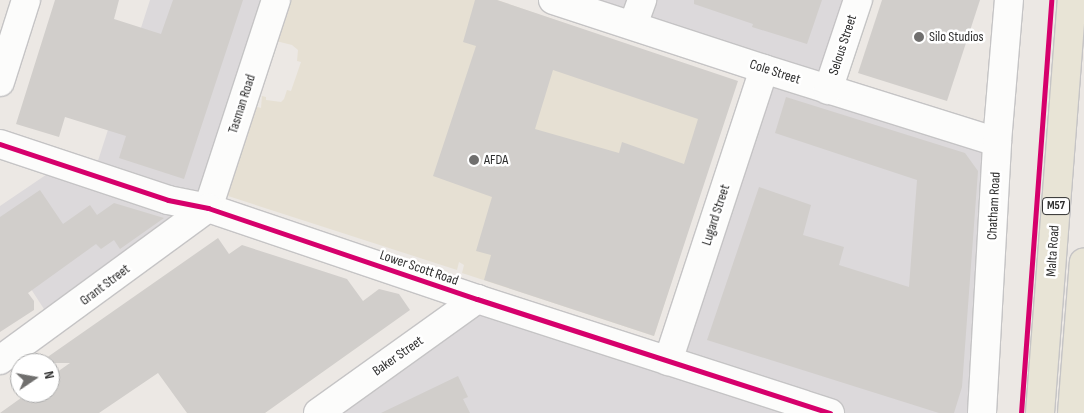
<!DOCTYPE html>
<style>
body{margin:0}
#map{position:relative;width:1084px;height:413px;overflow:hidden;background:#ece8e4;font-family:"Sofia Sans Condensed",sans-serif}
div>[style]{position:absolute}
.industrial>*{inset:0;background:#dcd9db}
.education>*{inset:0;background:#e6e0d3}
.building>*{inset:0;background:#d1cecb}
.roads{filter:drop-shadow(1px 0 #c5c4c5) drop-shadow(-1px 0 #c5c4c5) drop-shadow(0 1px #c5c4c5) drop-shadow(0 -1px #c5c4c5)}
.street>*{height:28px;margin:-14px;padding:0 14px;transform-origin:14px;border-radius:14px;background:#fcfcfb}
.primary>*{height:28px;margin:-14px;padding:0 14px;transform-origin:14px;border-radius:14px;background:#e8e4d6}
.cycleway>*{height:5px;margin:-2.5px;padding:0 2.5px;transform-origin:2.5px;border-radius:2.5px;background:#d6006c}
.dots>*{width:14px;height:14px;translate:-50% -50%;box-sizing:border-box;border:2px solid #fff;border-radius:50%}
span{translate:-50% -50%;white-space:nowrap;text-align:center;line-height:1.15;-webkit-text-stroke:5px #fff;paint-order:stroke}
.shield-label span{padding:1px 4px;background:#fff;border:1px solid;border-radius:4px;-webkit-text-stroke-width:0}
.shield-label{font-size:12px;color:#2e2e2e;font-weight:700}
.poi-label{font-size:14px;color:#2e2e2e}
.left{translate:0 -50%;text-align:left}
.street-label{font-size:14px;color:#2e2e2e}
.north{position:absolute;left:10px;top:353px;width:50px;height:50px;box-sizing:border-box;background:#fff;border:1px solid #ababab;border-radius:50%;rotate:78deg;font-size:14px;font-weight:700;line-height:20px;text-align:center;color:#2e2e2e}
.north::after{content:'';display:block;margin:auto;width:18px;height:22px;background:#706f6e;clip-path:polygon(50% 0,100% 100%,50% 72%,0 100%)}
</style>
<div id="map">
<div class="industrial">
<div style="clip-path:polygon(150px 0,276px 0,208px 208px,53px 323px,0 241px,0 206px,62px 164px,94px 173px)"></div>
<div style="clip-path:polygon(553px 0,858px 0,828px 90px,997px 142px,982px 413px,318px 413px,477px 299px,668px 361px,764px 69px)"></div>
</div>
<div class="education">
<div style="clip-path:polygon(289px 0,497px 0,613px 40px,722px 126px,654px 336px,462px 273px,464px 265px,459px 262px,457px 270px,225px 195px,254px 106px,261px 108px,262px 96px,266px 97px,266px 100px,281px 102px,284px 99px,287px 90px,291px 91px,301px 62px,297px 61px,298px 50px,292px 45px,276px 41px)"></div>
</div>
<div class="building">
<div style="clip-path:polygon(55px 0,119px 0,114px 19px,161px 34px,173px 0,243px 0,184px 179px,119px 158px,126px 136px,65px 117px,59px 137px,16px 124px)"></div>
<div style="clip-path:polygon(evenodd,475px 0,497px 0,738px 81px,654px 336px,484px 280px,491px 255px,476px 251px,492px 197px,433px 176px,476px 46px,463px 42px,475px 0,553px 70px,698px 119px,684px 164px,622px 142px,619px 153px,535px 129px,553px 70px)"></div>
<div style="clip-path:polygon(694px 0,822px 0,807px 44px,752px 27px,753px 24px,694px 4px)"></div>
<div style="clip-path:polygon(882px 0,980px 0,947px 101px,858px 73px)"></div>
<div style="clip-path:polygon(786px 97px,965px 153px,978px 171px,962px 387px,954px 413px,939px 413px,707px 340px,759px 187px,811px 205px,803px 235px,844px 247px,839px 265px,909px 287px,917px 180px,775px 133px)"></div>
<div style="clip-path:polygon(40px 190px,63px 224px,90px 205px,97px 215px,114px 203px,164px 218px,120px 249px,114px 240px,101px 249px,96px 244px,28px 293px,34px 301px,34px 310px,0 332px,0 217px)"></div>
<div style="clip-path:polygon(218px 238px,229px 254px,242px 245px,347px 279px,363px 301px,379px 289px,399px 294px,410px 310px,265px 413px,187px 413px,158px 373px,99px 413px,0 413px,28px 393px,50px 393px,50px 377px,70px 363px,39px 363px)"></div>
<div style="clip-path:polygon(458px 376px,468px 397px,463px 399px,470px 413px,381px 413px)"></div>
</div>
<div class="roads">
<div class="street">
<div style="left:553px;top:0;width:222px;rotate:18.1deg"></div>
<div style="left:764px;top:69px;width:244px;rotate:17.4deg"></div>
<div style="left:633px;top:25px;width:27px;rotate:-70deg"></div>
<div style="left:0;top:82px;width:86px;rotate:-72.4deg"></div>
<div style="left:828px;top:90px;width:95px;rotate:-71.6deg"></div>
<div style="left:0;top:144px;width:177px;rotate:18.4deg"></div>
<div style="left:168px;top:200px;width:41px;rotate:11.3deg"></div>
<div style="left:208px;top:208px;width:284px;rotate:18.7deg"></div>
<div style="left:477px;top:299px;width:371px;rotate:17.9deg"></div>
<div style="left:208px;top:208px;width:219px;rotate:-71.9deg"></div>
<div style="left:0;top:360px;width:258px;rotate:-36.2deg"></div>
<div style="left:668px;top:361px;width:307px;rotate:-71.8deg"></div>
<div style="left:318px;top:413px;width:196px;rotate:-35.6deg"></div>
<div style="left:982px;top:413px;width:271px;rotate:-86.8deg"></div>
<div style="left:997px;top:142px;width:143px;rotate:-85.2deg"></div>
</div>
<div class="primary">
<div style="left:1040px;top:413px;width:414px;rotate:-85.6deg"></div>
<div style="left:1072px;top:413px;width:151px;rotate:-85.5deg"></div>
</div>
</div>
<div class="cycleway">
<div style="left:0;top:144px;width:177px;rotate:18.4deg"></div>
<div style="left:168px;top:200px;width:41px;rotate:11.3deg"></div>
<div style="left:208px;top:208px;width:284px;rotate:18.7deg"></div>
<div style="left:477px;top:299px;width:371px;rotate:17.9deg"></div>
<div style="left:1021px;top:413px;width:414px;rotate:-85.8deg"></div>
</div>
<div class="dots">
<div style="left:919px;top:37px;background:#706f6e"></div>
<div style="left:474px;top:160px;background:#706f6e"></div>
</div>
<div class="shield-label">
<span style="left:1056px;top:206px">M57</span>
</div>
<div class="poi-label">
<span class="left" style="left:929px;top:37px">Silo Studios</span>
<span class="left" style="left:484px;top:160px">AFDA</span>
</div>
<div class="street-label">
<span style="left:843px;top:45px;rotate:-72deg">Selous Street</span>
<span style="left:775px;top:72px;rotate:18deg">Cole Street</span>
<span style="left:242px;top:104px;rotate:-72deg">Tasman Road</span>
<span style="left:994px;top:206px;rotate:-87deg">Chatham Road</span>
<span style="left:716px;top:215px;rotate:-72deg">Lugard Street</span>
<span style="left:1053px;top:251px;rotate:-86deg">Malta Road</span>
<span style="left:419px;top:268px;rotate:19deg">Lower Scott Road</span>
<span style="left:105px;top:285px;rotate:-37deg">Grant Street</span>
<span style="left:398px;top:356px;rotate:-35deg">Baker Street</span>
</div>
<div class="north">N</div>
</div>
